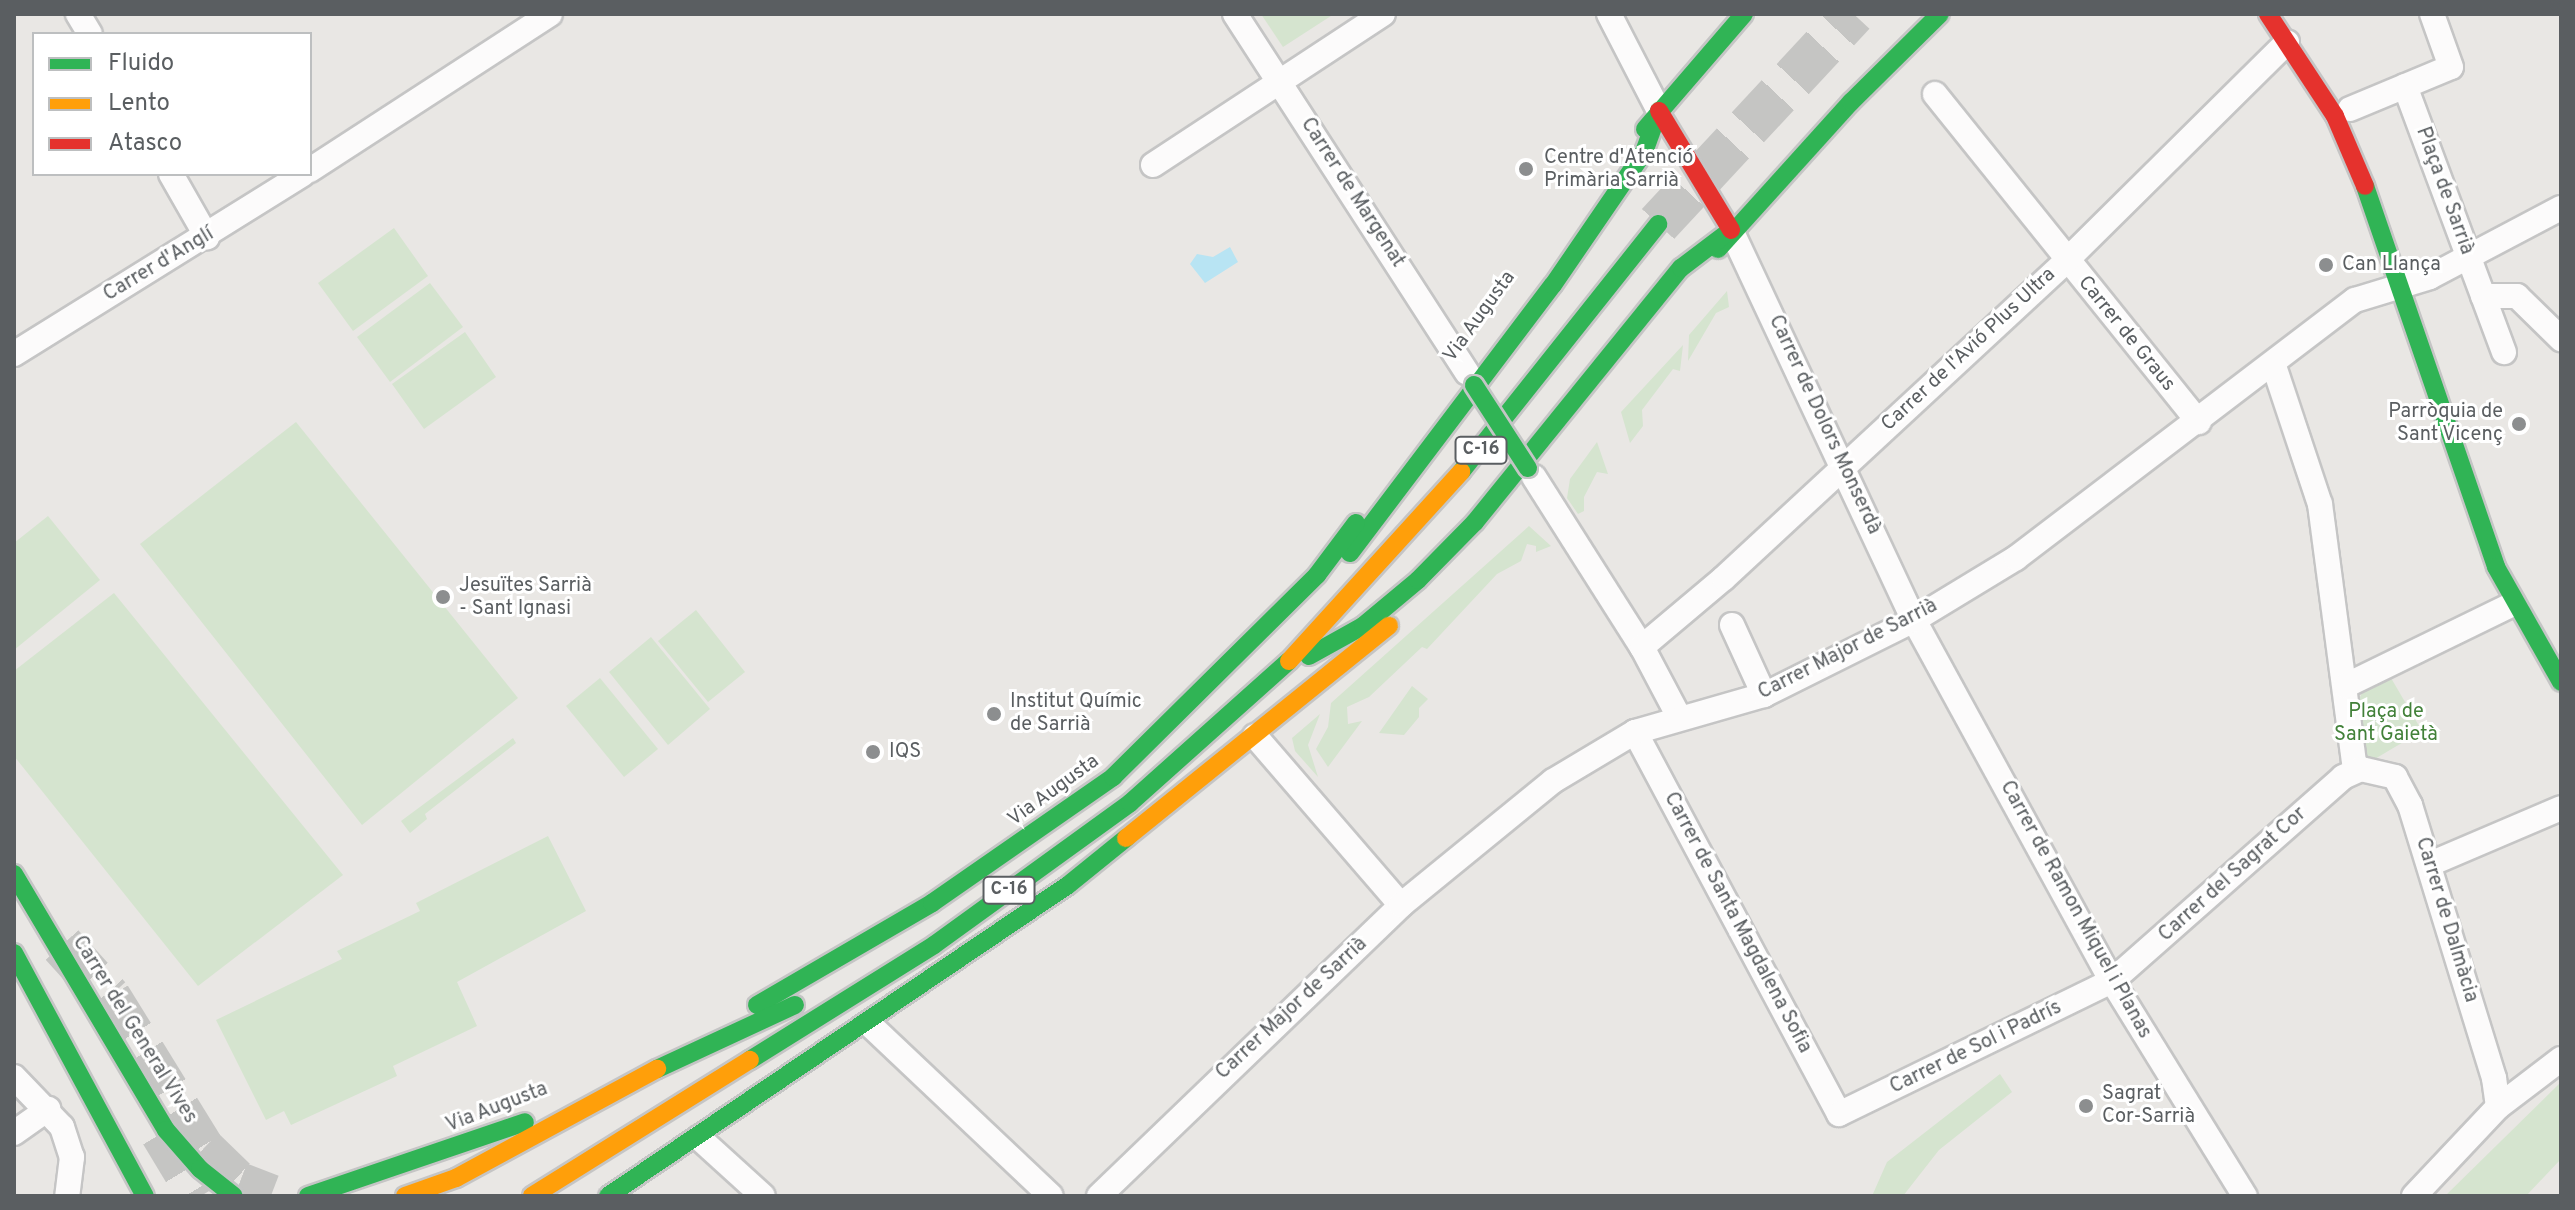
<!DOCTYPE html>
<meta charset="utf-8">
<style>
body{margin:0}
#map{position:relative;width:2575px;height:1210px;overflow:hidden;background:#e9e7e4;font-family:Overpass,sans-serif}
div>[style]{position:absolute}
.green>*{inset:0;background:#d5e4cf}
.water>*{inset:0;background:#b8e4f3}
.highway-tunnel>*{height:44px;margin-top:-22px;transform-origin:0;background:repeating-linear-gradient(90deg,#c5c5c3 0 44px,transparent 0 66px)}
.roads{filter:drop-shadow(2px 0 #c5c5c5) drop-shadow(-2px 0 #c5c5c5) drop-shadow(0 2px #c5c5c5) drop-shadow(0 -2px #c5c5c5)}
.street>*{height:24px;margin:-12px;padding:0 12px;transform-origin:12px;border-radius:12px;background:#fcfbfb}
.fast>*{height:18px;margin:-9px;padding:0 9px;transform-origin:9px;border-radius:9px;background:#30b455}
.slow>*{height:18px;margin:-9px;padding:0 9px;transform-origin:9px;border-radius:9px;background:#ff9f0a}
.jam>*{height:18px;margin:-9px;padding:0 9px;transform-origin:9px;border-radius:9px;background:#e5322d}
.bridges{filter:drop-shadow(2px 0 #c4c5c5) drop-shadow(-2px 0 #c4c5c5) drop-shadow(0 2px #c4c5c5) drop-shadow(0 -2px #c4c5c5)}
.fast-bridge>*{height:18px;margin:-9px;padding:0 9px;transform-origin:9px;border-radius:9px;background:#30b455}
.dots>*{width:22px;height:22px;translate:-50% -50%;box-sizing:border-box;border:4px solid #fff;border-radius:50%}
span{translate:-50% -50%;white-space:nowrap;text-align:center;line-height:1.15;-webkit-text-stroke:6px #fff;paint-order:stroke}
.shield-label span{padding:2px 6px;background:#fff;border:2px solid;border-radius:6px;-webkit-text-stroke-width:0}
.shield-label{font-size:18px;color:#5a5e61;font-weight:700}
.poi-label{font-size:20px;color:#5a5e61}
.left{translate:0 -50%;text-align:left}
.right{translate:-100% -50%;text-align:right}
.street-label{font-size:20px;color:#5a5e61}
.park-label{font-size:20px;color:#428139}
.frame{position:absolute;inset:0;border:16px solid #5a5e61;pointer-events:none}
.legend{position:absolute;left:32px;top:32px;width:280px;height:144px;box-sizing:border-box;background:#fff;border:2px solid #bdbfc0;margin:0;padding:10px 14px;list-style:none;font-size:24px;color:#5a5e61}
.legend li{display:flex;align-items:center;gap:16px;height:40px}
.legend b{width:40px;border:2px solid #bdbfc0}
</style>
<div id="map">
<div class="green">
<div style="clip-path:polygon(1261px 14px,1334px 14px,1283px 47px)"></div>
<div style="clip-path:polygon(394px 228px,428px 276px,353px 331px,318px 283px)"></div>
<div style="clip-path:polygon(430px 283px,463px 327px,390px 382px,357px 337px)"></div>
<div style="clip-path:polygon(1727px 291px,1729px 307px,1716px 313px,1688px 361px,1689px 335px)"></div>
<div style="clip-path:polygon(465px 332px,496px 377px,424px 429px,392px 384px)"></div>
<div style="clip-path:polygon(1683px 345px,1680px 371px,1673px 369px,1642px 410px,1643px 426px,1630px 443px,1621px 412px)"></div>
<div style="clip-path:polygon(296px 422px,518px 698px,362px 825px,140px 544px)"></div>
<div style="clip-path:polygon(1597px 442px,1608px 474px,1597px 472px,1584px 497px,1584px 511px,1578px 514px,1567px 498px,1570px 479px)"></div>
<div style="clip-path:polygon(48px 516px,100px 580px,14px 650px,14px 543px)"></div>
<div style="clip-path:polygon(1529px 526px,1551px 546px,1536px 552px,1536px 546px,1527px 544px,1521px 561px,1497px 574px,1427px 649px,1422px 647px,1369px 697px,1347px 707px,1348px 724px,1362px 721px,1328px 767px,1316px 749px,1328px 727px,1331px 703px)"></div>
<div style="clip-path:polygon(114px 593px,343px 875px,198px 986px,14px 756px,14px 671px)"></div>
<div style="clip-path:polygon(696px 610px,745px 672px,708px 702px,658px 641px)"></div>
<div style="clip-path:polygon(651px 637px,710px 709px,668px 745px,609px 672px)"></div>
<div style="clip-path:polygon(600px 678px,658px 749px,624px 777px,566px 706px)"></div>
<div style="clip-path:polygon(2391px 678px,2422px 731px,2368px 763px,2355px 707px,2363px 691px)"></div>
<div style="clip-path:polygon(1412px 686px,1428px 699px,1419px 708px,1419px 717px,1404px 735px,1379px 733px)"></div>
<div style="clip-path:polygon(1320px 714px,1308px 745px,1318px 777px,1295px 751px,1292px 738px)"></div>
<div style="clip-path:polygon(513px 738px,516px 743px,425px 814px,427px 819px,410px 833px,401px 821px)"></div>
<div style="clip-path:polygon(548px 836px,586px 911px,457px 982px,477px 1026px,393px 1066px,397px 1076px,291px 1125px,284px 1111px,266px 1120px,216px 1020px,342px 959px,337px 951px,420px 911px,416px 903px)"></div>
<div style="clip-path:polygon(2000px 1074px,2012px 1092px,1939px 1150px,1903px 1196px,1872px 1196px,1887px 1162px)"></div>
<div style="clip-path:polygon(2561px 1082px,2561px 1159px,2526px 1196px,2445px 1196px)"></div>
</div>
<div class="water">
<div style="clip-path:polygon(1230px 247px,1238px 262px,1205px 283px,1190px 264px,1197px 254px,1213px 257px)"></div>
</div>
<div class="highway-tunnel">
<div style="left:1658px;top:224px;width:287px;rotate:-47.1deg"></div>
<div style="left:62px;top:945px;width:70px;rotate:47.9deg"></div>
<div style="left:109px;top:997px;width:179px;rotate:58.3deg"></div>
<div style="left:203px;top:1149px;width:50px;rotate:44.2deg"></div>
<div style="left:239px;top:1184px;width:34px;rotate:21deg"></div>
<div style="left:162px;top:1133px;width:74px;rotate:58.9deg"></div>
</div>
<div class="roads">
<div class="street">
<div style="left:78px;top:14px;width:23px;rotate:59deg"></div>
<div style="left:1235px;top:14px;width:427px;rotate:57.1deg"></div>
<div style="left:1609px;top:14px;width:109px;rotate:62.7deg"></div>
<div style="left:2405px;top:86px;width:284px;rotate:69.6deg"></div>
<div style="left:1935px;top:94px;width:421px;rotate:51.2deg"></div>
<div style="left:2350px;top:109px;width:109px;rotate:-22.6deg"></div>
<div style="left:2451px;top:67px;width:56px;rotate:-109.7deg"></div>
<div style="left:1153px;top:165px;width:275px;rotate:-33.3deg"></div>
<div style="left:310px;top:170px;width:286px;rotate:-33deg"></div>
<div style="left:171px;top:174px;width:73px;rotate:60.3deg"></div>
<div style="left:1731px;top:230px;width:431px;rotate:64.9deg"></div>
<div style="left:1914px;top:620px;width:412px;rotate:61.3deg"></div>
<div style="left:2112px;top:981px;width:253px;rotate:58.3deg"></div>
<div style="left:2483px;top:296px;width:34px"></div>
<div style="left:2517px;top:296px;width:62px;rotate:44.3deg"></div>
<div style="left:14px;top:354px;width:340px;rotate:-31.9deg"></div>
<div style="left:2274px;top:366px;width:145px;rotate:71.6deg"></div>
<div style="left:2320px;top:504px;width:268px;rotate:82.5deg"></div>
<div style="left:1534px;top:477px;width:201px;rotate:57.6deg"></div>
<div style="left:1642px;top:647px;width:79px;rotate:62.1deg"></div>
<div style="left:1732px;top:625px;width:77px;rotate:65.4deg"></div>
<div style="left:1642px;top:647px;width:107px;rotate:-40.1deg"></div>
<div style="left:1724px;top:578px;width:466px;rotate:-42.8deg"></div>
<div style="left:2066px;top:261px;width:311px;rotate:-44.7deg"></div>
<div style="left:2345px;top:686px;width:187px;rotate:-26deg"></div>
<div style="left:1635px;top:732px;width:433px;rotate:61.9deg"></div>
<div style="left:1839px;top:1114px;width:304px;rotate:-26deg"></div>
<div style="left:2112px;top:981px;width:308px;rotate:-41.4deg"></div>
<div style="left:2343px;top:777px;width:20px;rotate:-24deg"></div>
<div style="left:2361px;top:769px;width:35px;rotate:13deg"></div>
<div style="left:2395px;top:777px;width:32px;rotate:62deg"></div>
<div style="left:2410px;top:805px;width:286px;rotate:72.9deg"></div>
<div style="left:2494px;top:1078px;width:29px;rotate:82deg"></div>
<div style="left:1255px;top:736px;width:223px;rotate:49.2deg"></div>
<div style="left:2430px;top:864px;width:142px;rotate:-23.1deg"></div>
<div style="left:869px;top:1024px;width:250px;rotate:43.4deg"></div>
<div style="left:14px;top:1077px;width:69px;rotate:46.2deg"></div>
<div style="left:62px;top:1127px;width:32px;rotate:72deg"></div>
<div style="left:72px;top:1157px;width:39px;rotate:97deg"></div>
<div style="left:14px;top:1133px;width:42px;rotate:-35.2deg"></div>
<div style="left:699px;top:1138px;width:86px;rotate:42.2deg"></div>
<div style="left:1099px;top:1196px;width:419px;rotate:-43.9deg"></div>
<div style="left:1401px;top:905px;width:196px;rotate:-39.2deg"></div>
<div style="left:1553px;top:781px;width:96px;rotate:-30.9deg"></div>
<div style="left:1635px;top:732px;width:134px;rotate:-16deg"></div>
<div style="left:1764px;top:695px;width:168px;rotate:-26.6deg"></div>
<div style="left:1914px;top:620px;width:119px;rotate:-31.3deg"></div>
<div style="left:2016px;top:558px;width:426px;rotate:-37.3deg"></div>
<div style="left:2355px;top:300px;width:78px;rotate:-17deg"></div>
<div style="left:2430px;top:277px;width:148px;rotate:-27.8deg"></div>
<div style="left:2414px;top:1196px;width:122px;rotate:-46.7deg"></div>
<div style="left:2498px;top:1107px;width:79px;rotate:-37.3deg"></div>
</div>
<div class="fast">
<div style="left:1645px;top:129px;width:152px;rotate:-49.3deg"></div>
<div style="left:2365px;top:186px;width:403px;rotate:71deg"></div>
<div style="left:2496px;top:567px;width:132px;rotate:60.5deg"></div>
<div style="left:1718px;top:249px;width:198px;rotate:-47.9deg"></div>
<div style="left:1851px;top:102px;width:125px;rotate:-44.7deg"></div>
<div style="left:1461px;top:472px;width:317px;rotate:-51.5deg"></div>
<div style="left:1350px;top:553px;width:336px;rotate:-52.9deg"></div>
<div style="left:1553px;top:285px;width:161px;rotate:-55.6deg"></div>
<div style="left:1644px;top:152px;width:44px;rotate:-69.9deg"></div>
<div style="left:1309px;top:656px;width:62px;rotate:-29.1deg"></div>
<div style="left:1363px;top:626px;width:72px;rotate:-39.9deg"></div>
<div style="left:1418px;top:580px;width:81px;rotate:-45.5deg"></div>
<div style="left:1475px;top:522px;width:327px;rotate:-51deg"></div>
<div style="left:1681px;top:268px;width:63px;rotate:-37.2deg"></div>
<div style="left:14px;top:874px;width:298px;rotate:59.3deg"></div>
<div style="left:166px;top:1130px;width:52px;rotate:48.9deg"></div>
<div style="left:200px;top:1169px;width:43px;rotate:38.5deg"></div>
<div style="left:14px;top:953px;width:276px;rotate:61.7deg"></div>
<div style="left:757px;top:1005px;width:203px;rotate:-30.2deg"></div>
<div style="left:932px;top:903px;width:221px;rotate:-34.8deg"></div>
<div style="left:1113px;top:777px;width:287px;rotate:-44.7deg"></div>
<div style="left:1317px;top:575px;width:65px;rotate:-53.1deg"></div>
<div style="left:750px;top:1060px;width:217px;rotate:-32deg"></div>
<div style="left:934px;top:945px;width:242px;rotate:-35.9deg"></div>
<div style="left:1130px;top:803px;width:213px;rotate:-41.8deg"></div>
<div style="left:657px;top:1069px;width:152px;rotate:-24.9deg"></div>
<div style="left:308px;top:1196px;width:229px;rotate:-18.8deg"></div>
<div style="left:608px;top:1196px;width:555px;rotate:-34.06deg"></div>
<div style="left:1068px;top:885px;width:75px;rotate:-39deg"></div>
</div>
<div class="slow">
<div style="left:1289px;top:661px;width:256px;rotate:-47.7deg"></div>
<div style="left:1126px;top:838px;width:338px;rotate:-38.9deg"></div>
<div style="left:405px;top:1196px;width:54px;rotate:-19.4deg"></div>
<div style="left:456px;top:1178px;width:229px;rotate:-28.5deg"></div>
<div style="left:532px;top:1196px;width:257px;rotate:-32deg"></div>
</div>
<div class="jam">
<div style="left:2268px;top:14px;width:122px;rotate:56.7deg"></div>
<div style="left:2335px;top:116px;width:76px;rotate:66.8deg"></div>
<div style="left:1659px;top:111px;width:139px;rotate:58.8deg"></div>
</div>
</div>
<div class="bridges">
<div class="fast-bridge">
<div style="left:1474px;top:385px;width:99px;rotate:57deg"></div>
</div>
</div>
<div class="dots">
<div style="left:1526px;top:169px;background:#8c8e8f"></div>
<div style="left:2326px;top:265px;background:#8c8e8f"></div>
<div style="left:2519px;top:424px;background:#8c8e8f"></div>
<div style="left:443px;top:597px;background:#8c8e8f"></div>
<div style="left:994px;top:714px;background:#8c8e8f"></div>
<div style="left:873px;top:752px;background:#8c8e8f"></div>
<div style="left:2086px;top:1106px;background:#8c8e8f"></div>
</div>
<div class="shield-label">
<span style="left:1481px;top:450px">C-16</span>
<span style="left:1009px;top:890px">C-16</span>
</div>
<div class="poi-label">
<span class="left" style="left:1544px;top:170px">Centre d'Atenció<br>Primària Sarrià</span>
<span class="left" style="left:2342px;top:265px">Can Llança</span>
<span class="right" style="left:2503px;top:424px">Parròquia de<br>Sant Vicenç</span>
<span class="left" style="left:459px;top:598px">Jesuïtes Sarrià<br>- Sant Ignasi</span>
<span class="left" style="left:1010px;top:714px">Institut Químic<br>de Sarrià</span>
<span class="left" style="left:889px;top:752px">IQS</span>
<span class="left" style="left:2102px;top:1106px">Sagrat<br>Cor-Sarrià</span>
</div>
<div class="street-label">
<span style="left:2444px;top:191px;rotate:70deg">Plaça de Sarrià</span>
<span style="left:1352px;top:193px;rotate:57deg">Carrer de Margenat</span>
<span style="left:159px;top:265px;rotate:-31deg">Carrer d'Anglí</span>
<span style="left:1480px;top:317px;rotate:-54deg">Via Augusta</span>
<span style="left:2126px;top:334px;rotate:51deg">Carrer de Graus</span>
<span style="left:1969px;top:350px;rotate:-43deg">Carrer de l'Avió Plus Ultra</span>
<span style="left:1824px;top:425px;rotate:65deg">Carrer de Dolors Monserdà</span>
<span style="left:1848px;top:650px;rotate:-27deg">Carrer Major de Sarrià</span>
<span style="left:1054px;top:791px;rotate:-36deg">Via Augusta</span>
<span style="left:2233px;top:875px;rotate:-42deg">Carrer del Sagrat Cor</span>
<span style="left:2075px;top:910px;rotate:61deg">Carrer de Ramon Miquel i Planas</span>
<span style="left:2446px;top:920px;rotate:73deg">Carrer de Dalmàcia</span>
<span style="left:1737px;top:923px;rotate:62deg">Carrer de Santa Magdalena Sofia</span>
<span style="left:1292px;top:1009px;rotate:-43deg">Carrer Major de Sarrià</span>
<span style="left:134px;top:1030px;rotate:58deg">Carrer del General Vives</span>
<span style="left:1976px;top:1048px;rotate:-26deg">Carrer de Sol i Padrís</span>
<span style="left:497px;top:1108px;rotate:-21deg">Via Augusta</span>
</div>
<div class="park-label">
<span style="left:2386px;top:724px">Plaça de<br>Sant Gaietà</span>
</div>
<div class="frame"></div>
<ul class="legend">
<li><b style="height:10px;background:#30b455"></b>Fluido</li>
<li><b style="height:10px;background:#ff9f0a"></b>Lento</li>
<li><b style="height:10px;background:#e5322d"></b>Atasco</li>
</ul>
</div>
